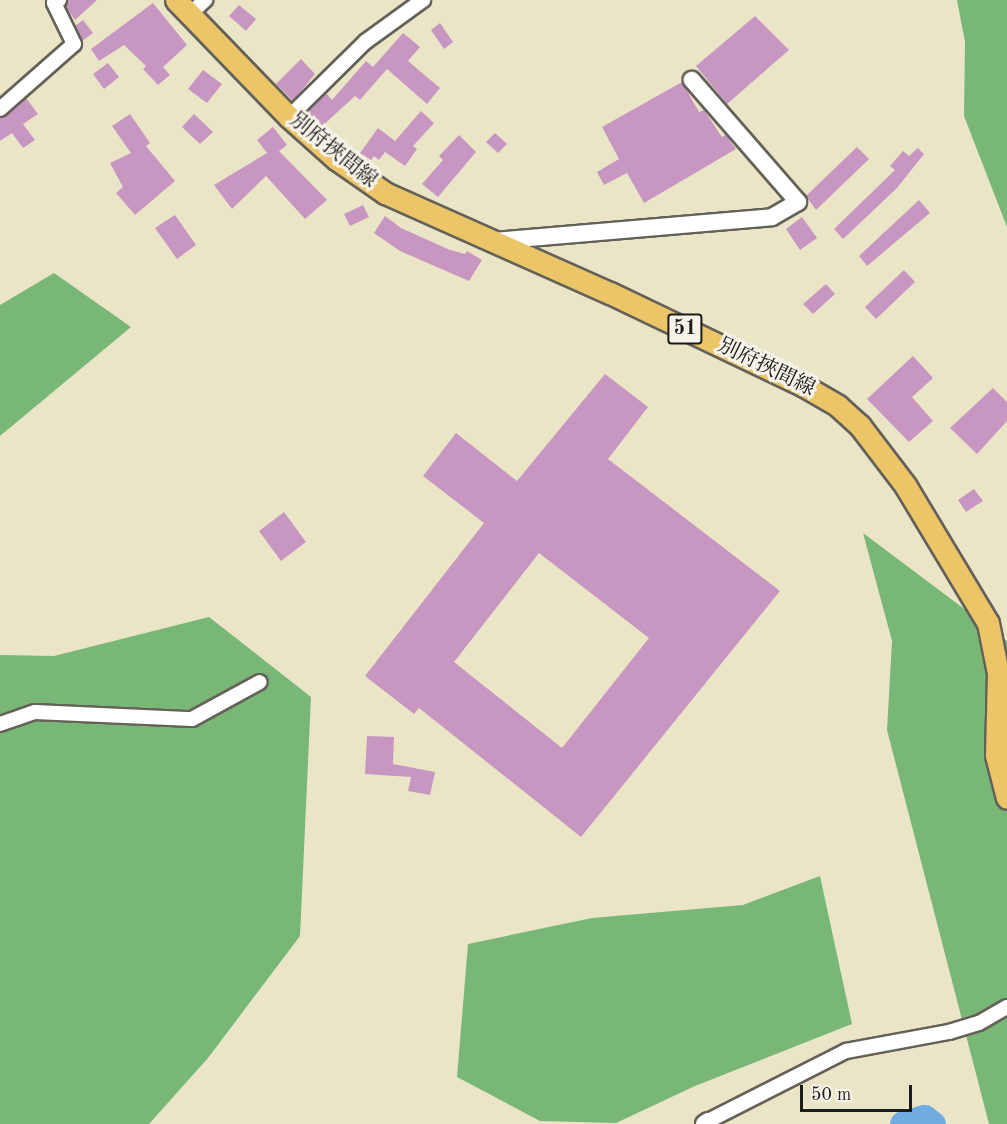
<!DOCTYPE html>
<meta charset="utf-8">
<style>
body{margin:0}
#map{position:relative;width:1007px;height:1124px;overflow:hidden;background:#ebe5c8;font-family:"Old Standard TT","Noto Serif JP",serif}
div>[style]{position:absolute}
.forest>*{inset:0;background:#79b777}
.river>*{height:27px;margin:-13.5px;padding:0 13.5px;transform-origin:13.5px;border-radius:13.5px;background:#70ace1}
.building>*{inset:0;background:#c897c1}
.roads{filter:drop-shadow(2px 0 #646258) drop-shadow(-2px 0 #646258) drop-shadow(0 2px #646258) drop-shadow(0 -2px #646258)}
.minor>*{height:14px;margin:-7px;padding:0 7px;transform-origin:7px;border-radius:7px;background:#fff}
.tertiary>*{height:16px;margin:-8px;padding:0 8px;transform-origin:8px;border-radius:8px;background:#fff}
.primary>*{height:21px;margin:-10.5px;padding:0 10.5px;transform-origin:10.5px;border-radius:10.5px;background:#edc569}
span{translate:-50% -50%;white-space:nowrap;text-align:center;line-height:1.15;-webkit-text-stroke:6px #f7f3e8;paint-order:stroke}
.shield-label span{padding:2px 4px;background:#f7f3e8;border:2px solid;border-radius:4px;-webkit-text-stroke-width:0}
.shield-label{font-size:20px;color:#1c1c1c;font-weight:700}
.street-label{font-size:21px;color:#1c1c1c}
.scale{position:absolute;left:800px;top:1085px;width:112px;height:27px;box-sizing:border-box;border:3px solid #1c1c1c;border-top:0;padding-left:8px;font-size:18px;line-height:21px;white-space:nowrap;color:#1c1c1c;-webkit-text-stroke:4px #f7f3e8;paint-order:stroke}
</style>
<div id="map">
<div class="forest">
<div style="clip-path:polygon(957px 0,1007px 0,1007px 227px,964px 116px,965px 42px)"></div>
<div style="clip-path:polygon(54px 273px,131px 327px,0 436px,0 305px)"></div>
<div style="clip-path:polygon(863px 533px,1007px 641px,1007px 1124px,989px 1124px,887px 730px,892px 641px)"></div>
<div style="clip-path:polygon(209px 617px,311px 697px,300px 936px,208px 1058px,149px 1124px,0 1124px,0 655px,54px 656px)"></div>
<div style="clip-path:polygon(820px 876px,852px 1024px,695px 1086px,616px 1123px,540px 1121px,457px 1077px,468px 944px,592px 918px,743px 905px)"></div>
</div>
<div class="river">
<div style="left:903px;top:1124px;width:22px;rotate:-16deg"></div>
<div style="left:924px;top:1118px;width:10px;rotate:37deg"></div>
</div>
<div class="building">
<div style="clip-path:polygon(68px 0,97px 0,75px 20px,65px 6px)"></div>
<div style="clip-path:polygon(153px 3px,187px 45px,163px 67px,170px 75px,158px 85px,143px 69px,146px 66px,124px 45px,99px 61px,91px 49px)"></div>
<div style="clip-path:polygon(239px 5px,256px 19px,246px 31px,229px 16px)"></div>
<div style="clip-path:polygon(755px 16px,789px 50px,727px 104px,696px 66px)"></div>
<div style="clip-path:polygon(83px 20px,93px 33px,82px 41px,75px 26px)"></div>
<div style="clip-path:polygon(440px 23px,453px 42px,444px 49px,431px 30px)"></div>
<div style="clip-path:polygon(403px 33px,420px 47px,408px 61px,440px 88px,427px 104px,387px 69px,360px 100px,355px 96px,320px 128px,305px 114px,326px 93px,332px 100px,366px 61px,373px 67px)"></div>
<div style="clip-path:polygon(301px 59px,315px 74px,293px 101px,276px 84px)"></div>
<div style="clip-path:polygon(108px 63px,119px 77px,104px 89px,93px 74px)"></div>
<div style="clip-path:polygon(203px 70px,222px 84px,207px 103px,188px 89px)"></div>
<div style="clip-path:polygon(682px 82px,699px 112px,704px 110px,722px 137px,726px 135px,736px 149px,644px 203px,627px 173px,604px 185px,597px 172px,619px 159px,602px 127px)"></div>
<div style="clip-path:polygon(26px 98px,38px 114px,23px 124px,35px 140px,23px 148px,12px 133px,0 141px,0 118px)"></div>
<div style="clip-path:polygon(421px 111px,434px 123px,413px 146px,417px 149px,405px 166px,385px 152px,379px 160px,374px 156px,371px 160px,360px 153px,378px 128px,395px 141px)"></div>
<div style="clip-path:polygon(130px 114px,150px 143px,146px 146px,175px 181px,135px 215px,116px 193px,123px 187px,110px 163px,131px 153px,112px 126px)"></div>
<div style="clip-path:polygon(194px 114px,213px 132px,200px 144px,182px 127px)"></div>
<div style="clip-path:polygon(273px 127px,287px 145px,279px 151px,327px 200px,305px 219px,266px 176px,232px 209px,214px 185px,267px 153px,257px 140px)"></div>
<div style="clip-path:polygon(495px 133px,507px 144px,498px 153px,486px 142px)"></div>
<div style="clip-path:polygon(459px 135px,476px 152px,438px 197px,422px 184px,443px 160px,439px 156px)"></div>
<div style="clip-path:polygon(857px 147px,869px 159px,816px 210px,806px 196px)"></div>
<div style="clip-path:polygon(918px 148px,924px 154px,897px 188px,843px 239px,834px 229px,895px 170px,890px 166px,903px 151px,909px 156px)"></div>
<div style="clip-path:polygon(919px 200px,930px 213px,867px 266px,859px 256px)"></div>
<div style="clip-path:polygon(363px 205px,369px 217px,350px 226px,344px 214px)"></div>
<div style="clip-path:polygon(175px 215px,196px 245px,177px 259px,155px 228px)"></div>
<div style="clip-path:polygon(385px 216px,401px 228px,450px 250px,465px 254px,467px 251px,482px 260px,469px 281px,400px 251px,374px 233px)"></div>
<div style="clip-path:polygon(802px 217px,817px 238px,800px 250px,786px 229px)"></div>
<div style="clip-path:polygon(904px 270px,915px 282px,876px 319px,865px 307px)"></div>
<div style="clip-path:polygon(826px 284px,835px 294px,813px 314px,803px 304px)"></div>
<div style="clip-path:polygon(913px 356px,933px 378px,912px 397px,933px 421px,909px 442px,867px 399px)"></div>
<div style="clip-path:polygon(evenodd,605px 374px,648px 407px,608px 459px,780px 591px,581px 837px,419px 708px,414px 714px,365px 676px,484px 523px,423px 476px,456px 433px,517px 481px,605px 374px,539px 553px,649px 638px,562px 748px,454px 662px,539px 553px)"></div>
<div style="clip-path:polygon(993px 388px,1007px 402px,1007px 421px,977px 454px,950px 428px)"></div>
<div style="clip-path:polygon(974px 489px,983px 501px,966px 512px,958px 500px)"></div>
<div style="clip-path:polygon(284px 512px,306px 542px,281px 561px,259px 531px)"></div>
<div style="clip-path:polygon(367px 736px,394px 737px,393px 764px,435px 772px,430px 795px,408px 791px,411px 777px,365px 774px)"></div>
</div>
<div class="roads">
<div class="minor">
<div style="left:190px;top:14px;width:21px;rotate:-43deg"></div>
<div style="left:0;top:109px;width:98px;rotate:-41.3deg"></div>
<div style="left:74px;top:44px;width:46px;rotate:-116deg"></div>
<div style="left:54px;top:3px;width:6px;rotate:-31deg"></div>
<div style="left:289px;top:117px;width:107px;rotate:-44.6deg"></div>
<div style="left:365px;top:42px;width:72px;rotate:-35.9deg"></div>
<div style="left:0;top:724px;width:37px;rotate:-19deg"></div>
<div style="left:35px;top:712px;width:157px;rotate:2.6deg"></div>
<div style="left:192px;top:719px;width:77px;rotate:-28.6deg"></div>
<div style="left:708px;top:1121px;width:155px;rotate:-26.9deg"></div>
<div style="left:846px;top:1051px;width:105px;rotate:-10.5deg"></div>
<div style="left:949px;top:1032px;width:31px;rotate:-17deg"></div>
<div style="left:979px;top:1023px;width:32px;rotate:-30deg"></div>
</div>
<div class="tertiary">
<div style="left:494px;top:241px;width:279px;rotate:-4.9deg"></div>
<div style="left:772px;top:217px;width:30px;rotate:-30deg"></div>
<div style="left:798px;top:202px;width:162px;rotate:-131deg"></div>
<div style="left:704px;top:1124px;width:5px;rotate:-37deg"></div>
</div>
<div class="primary">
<div style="left:176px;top:0;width:163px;rotate:46deg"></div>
<div style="left:289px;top:117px;width:63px;rotate:41.8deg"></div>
<div style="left:336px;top:159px;width:60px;rotate:34.8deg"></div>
<div style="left:385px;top:193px;width:246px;rotate:24deg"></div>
<div style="left:610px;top:293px;width:215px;rotate:25.6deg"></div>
<div style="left:804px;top:386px;width:39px;rotate:30deg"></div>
<div style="left:838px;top:406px;width:30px;rotate:42deg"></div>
<div style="left:860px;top:426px;width:74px;rotate:52.7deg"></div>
<div style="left:905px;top:485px;width:161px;rotate:59deg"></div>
<div style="left:988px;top:623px;width:51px;rotate:78.7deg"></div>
<div style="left:998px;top:673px;width:82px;rotate:91.4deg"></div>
<div style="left:996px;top:755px;width:44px;rotate:75.7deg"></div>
</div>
</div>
<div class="shield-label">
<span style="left:685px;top:329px">51</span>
</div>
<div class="street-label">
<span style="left:333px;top:151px;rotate:39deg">別府挾間線</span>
<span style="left:766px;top:368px;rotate:26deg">別府挾間線</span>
</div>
<div class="scale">50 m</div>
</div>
